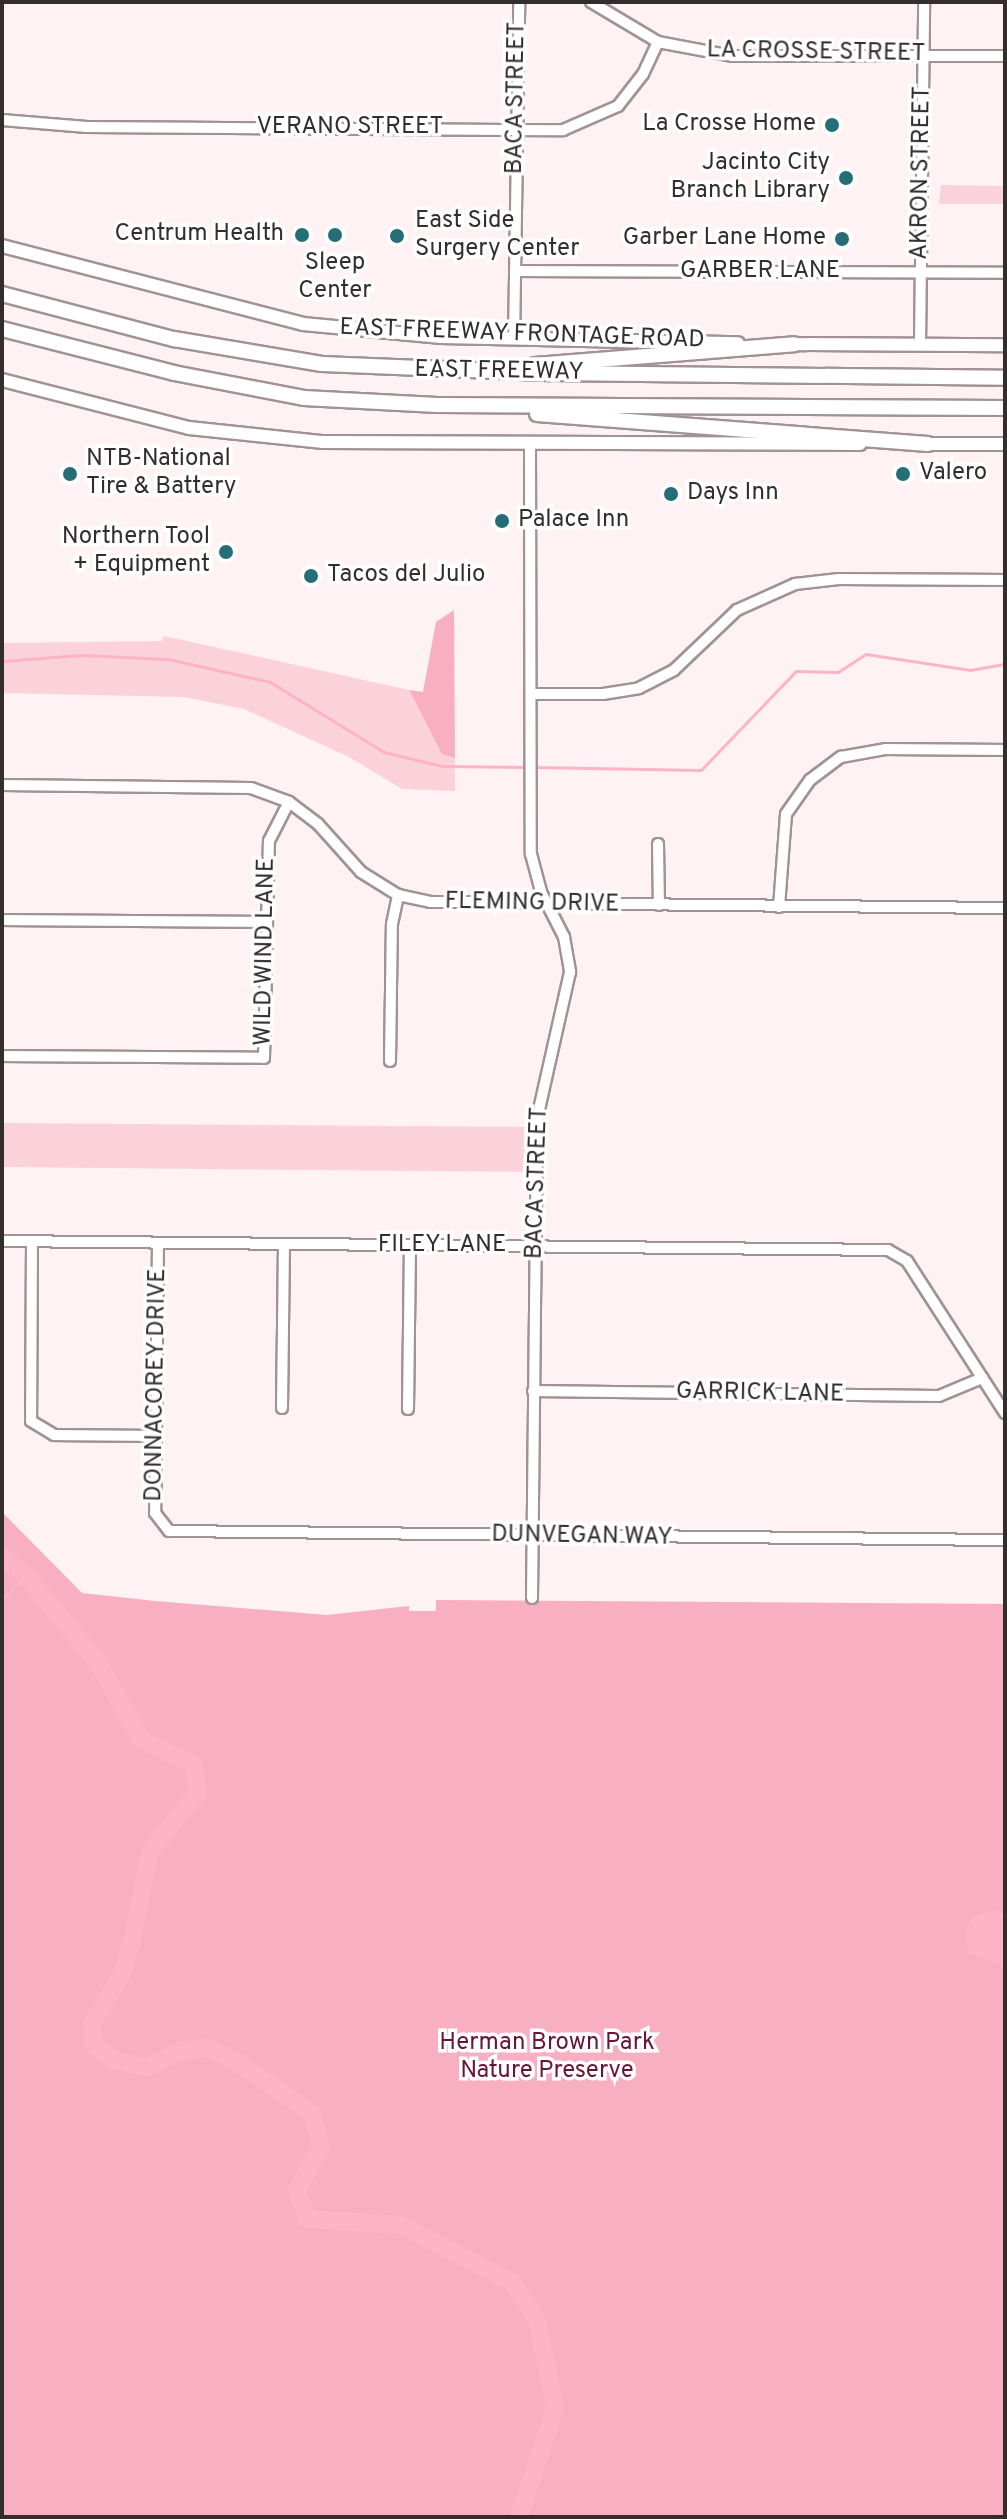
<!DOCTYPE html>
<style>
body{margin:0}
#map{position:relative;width:1007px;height:2519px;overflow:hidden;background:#fef2f4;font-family:Overpass,sans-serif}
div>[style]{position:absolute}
.green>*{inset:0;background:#fbd1da}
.forest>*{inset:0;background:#f8afc1}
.water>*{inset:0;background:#feb3c6}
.stream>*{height:3px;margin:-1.5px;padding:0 1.5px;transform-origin:1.5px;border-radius:1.5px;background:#feb3c6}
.river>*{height:18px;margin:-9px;padding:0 9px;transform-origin:9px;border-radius:9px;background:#feb3c6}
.roads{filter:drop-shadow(2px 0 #a09295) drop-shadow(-2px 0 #a09295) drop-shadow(0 2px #a09295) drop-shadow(0 -2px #a09295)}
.minor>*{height:10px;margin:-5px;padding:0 5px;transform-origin:5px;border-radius:5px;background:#fff}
.major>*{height:12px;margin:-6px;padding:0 6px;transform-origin:6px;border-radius:6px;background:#fff}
.highway>*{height:14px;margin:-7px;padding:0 7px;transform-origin:7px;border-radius:7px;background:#fff}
.dots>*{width:22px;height:22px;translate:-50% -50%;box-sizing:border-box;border:4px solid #fff;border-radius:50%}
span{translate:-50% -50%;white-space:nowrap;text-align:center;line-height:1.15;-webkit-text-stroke:7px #fff;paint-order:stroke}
.street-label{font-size:24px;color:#332d2e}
.poi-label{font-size:24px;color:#332d2e}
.right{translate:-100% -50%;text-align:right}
.left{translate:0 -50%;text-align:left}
.park-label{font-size:24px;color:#681434}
.frame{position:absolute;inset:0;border:4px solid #332d2e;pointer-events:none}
</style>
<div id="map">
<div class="green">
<div style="clip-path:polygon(941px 185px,1005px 186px,1005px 204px,939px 204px)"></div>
<div style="clip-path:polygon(164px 636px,409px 690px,442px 754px,455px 758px,455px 791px,402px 789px,349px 757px,244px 709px,184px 697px,2px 693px,2px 643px,162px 641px)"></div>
<div style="clip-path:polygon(2px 1123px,530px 1127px,530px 1172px,2px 1167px)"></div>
</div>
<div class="forest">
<div style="clip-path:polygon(454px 610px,455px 758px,442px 754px,409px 690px,423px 692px,436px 622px)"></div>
<div style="clip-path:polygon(2px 1512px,82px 1593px,155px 1601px,327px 1615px,409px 1606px,409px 1611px,436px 1611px,436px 1600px,1005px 1604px,1005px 2517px,2px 2517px)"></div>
</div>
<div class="water">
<div style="clip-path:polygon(995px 1910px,1005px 1916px,1005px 1966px,968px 1953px,965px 1932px,973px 1916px)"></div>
</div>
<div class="stream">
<div style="left:2px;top:661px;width:78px;rotate:-4.4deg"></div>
<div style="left:80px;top:655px;width:88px;rotate:2.6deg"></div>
<div style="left:168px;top:659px;width:105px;rotate:12.7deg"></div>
<div style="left:270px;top:682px;width:134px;rotate:31.6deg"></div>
<div style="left:384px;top:752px;width:60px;rotate:13.6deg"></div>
<div style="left:442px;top:766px;width:85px;rotate:0.7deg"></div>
<div style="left:534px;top:767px;width:167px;rotate:1deg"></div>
<div style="left:701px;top:770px;width:137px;rotate:-46.2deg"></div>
<div style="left:796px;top:671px;width:42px;rotate:1.4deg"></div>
<div style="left:838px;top:672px;width:33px;rotate:-33deg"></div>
<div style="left:866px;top:654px;width:105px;rotate:8.7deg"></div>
<div style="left:970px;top:670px;width:36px;rotate:-10deg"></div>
<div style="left:2px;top:1600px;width:34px;rotate:-45deg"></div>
</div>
<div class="river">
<div style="left:2px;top:1556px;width:31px;rotate:40deg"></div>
<div style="left:26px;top:1576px;width:111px;rotate:50.1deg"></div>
<div style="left:97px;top:1661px;width:90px;rotate:60.6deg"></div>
<div style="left:141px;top:1739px;width:59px;rotate:26.1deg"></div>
<div style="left:194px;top:1765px;width:28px;rotate:82deg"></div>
<div style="left:198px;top:1793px;width:75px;rotate:129.6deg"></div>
<div style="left:150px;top:1851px;width:92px;rotate:101.3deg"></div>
<div style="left:132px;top:1941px;width:37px;rotate:107deg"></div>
<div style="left:121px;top:1976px;width:55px;rotate:121.7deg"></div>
<div style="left:92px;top:2023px;width:23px;rotate:85deg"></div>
<div style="left:94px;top:2046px;width:25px;rotate:34deg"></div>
<div style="left:115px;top:2060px;width:32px;rotate:14deg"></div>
<div style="left:146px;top:2068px;width:38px;rotate:-27deg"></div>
<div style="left:180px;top:2051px;width:29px;rotate:-6deg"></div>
<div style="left:209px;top:2048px;width:35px;rotate:27deg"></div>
<div style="left:240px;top:2064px;width:87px;rotate:34.2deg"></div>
<div style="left:312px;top:2113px;width:34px;rotate:75deg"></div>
<div style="left:321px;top:2146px;width:51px;rotate:118.1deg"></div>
<div style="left:297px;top:2191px;width:30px;rotate:70deg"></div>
<div style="left:307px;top:2219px;width:94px;rotate:3.7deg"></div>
<div style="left:401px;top:2225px;width:125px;rotate:27.2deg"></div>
<div style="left:512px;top:2282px;width:45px;rotate:56.7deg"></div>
<div style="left:537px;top:2320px;width:90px;rotate:78.4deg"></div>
<div style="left:555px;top:2408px;width:115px;rotate:108.3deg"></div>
</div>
<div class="roads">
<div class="minor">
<div style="left:591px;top:2px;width:78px;rotate:30.8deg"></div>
<div style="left:658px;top:42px;width:75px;rotate:10.7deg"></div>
<div style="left:732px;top:56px;width:273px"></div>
<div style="left:2px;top:120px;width:85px;rotate:4.7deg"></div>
<div style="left:87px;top:127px;width:476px;rotate:0.4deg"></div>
<div style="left:563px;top:130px;width:60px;rotate:-23.6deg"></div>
<div style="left:618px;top:106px;width:41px;rotate:-52deg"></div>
<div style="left:643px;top:74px;width:35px;rotate:-65deg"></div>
<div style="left:515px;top:271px;width:490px;rotate:0.2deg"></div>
<div style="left:514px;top:339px;width:337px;rotate:-89.1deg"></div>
<div style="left:920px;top:344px;width:342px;rotate:-89.3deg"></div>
<div style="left:530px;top:443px;width:411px;rotate:89.9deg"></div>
<div style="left:531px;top:854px;width:39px;rotate:75deg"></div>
<div style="left:541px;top:892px;width:51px;rotate:62.9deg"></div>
<div style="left:564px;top:937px;width:36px;rotate:80deg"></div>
<div style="left:570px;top:972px;width:151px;rotate:102.7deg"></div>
<div style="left:537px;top:1119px;width:479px;rotate:90.6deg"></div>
<div style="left:531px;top:694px;width:72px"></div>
<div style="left:603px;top:694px;width:36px;rotate:-9deg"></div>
<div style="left:639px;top:688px;width:39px;rotate:-27deg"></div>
<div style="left:674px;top:670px;width:87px;rotate:-43.6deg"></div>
<div style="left:737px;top:610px;width:64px;rotate:-24.1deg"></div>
<div style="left:795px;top:584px;width:44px;rotate:-6.5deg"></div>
<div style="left:839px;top:579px;width:166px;rotate:0.3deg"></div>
<div style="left:2px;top:785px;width:249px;rotate:0.7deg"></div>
<div style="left:251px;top:788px;width:40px;rotate:20.2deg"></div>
<div style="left:289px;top:802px;width:36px;rotate:37deg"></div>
<div style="left:318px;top:824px;width:64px;rotate:48.1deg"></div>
<div style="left:361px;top:872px;width:44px;rotate:31.9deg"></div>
<div style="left:398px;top:895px;width:33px;rotate:12deg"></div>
<div style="left:430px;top:902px;width:575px;rotate:0.6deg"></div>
<div style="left:658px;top:844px;width:61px;rotate:89.1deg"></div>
<div style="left:779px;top:907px;width:93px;rotate:-85.7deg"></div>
<div style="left:786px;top:814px;width:42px;rotate:-54.8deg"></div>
<div style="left:810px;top:780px;width:39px;rotate:-37deg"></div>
<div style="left:841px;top:757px;width:46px;rotate:-10.1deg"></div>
<div style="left:886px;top:749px;width:119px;rotate:0.5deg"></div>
<div style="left:2px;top:920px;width:264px;rotate:0.4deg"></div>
<div style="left:2px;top:1056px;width:262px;rotate:0.4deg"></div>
<div style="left:264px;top:1058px;width:217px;rotate:-88.7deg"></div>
<div style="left:269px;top:841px;width:44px;rotate:-62.9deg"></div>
<div style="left:390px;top:1061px;width:137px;rotate:-89.2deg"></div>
<div style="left:392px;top:924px;width:30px;rotate:-78deg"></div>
<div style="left:2px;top:1241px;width:886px;rotate:0.58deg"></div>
<div style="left:888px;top:1250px;width:22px;rotate:30deg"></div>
<div style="left:907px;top:1261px;width:181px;rotate:57.2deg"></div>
<div style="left:32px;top:1242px;width:179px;rotate:90.3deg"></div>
<div style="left:31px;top:1421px;width:27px;rotate:31deg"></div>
<div style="left:54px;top:1435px;width:101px;rotate:0.6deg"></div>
<div style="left:158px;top:1243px;width:270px;rotate:90.6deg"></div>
<div style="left:155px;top:1513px;width:23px;rotate:52deg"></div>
<div style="left:169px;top:1531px;width:836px;rotate:0.62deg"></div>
<div style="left:533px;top:1391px;width:406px;rotate:0.7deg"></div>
<div style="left:939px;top:1396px;width:47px;rotate:-22.7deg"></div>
<div style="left:282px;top:1408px;width:163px;rotate:-89.3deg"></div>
<div style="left:408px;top:1409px;width:163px;rotate:-89.3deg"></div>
</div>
<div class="major">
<div style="left:2px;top:246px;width:311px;rotate:14.5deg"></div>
<div style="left:303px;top:324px;width:139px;rotate:5.4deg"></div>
<div style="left:441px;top:337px;width:297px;rotate:1.2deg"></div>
<div style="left:784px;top:344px;width:221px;rotate:0.3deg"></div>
<div style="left:2px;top:380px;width:193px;rotate:14.4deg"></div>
<div style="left:189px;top:428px;width:135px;rotate:6deg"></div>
<div style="left:323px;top:442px;width:537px;rotate:0.21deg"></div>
<div style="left:918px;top:444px;width:87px"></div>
</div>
<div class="highway">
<div style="left:2px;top:294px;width:178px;rotate:14.7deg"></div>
<div style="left:174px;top:339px;width:150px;rotate:9.6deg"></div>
<div style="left:322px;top:364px;width:228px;rotate:2.3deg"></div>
<div style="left:550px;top:373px;width:455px;rotate:0.6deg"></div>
<div style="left:2px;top:329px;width:178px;rotate:14.3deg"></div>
<div style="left:174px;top:373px;width:132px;rotate:10.9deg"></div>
<div style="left:304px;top:398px;width:133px;rotate:3deg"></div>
<div style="left:437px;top:405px;width:568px;rotate:0.3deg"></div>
<div style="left:535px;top:365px;width:260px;rotate:-4.6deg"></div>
<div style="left:537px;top:414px;width:392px;rotate:4.4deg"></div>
</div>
</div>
<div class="dots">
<div style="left:832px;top:125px;background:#256e78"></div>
<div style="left:846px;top:178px;background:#256e78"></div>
<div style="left:302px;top:235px;background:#256e78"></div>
<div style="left:335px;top:235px;background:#256e78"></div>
<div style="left:397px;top:236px;background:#256e78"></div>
<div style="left:842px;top:239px;background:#256e78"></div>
<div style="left:70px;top:474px;background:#256e78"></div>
<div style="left:903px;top:474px;background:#256e78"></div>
<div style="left:671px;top:494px;background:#256e78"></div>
<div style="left:502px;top:521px;background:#256e78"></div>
<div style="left:226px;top:552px;background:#256e78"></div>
<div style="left:311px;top:576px;background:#256e78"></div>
</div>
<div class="street-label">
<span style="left:816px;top:53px;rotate:1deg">LA CROSSE STREET</span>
<span style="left:517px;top:98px;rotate:-89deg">BACA STREET</span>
<span style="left:350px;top:128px">VERANO STREET</span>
<span style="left:922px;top:173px;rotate:-89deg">AKRON STREET</span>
<span style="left:760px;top:272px">GARBER LANE</span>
<span style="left:522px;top:335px;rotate:2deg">EAST FREEWAY FRONTAGE ROAD</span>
<span style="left:499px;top:372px;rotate:1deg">EAST FREEWAY</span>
<span style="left:532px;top:904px;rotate:1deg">FLEMING DRIVE</span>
<span style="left:266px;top:952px;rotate:-89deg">WILD WIND LANE</span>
<span style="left:538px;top:1183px;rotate:-88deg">BACA STREET</span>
<span style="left:442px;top:1246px">FILEY LANE</span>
<span style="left:157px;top:1385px;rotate:-89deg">DONNACOREY DRIVE</span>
<span style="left:760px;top:1394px;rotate:1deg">GARRICK LANE</span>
<span style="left:582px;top:1537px;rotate:1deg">DUNVEGAN WAY</span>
</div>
<div class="poi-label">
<span class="right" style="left:816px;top:125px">La Crosse Home</span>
<span class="right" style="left:830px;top:178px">Jacinto City<br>Branch Library</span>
<span class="left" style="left:415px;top:236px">East Side<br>Surgery Center</span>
<span class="right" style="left:284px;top:235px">Centrum Health</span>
<span class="right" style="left:826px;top:239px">Garber Lane Home</span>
<span style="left:335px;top:278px">Sleep<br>Center</span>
<span class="left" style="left:86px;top:474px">NTB-National<br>Tire &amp; Battery</span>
<span class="left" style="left:919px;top:474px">Valero</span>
<span class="left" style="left:687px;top:494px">Days Inn</span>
<span class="left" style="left:518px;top:521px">Palace Inn</span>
<span class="right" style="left:210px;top:552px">Northern Tool<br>+ Equipment</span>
<span class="left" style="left:327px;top:576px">Tacos del Julio</span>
</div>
<div class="park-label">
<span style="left:547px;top:2058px">Herman Brown Park<br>Nature Preserve</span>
</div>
<div class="frame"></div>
</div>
